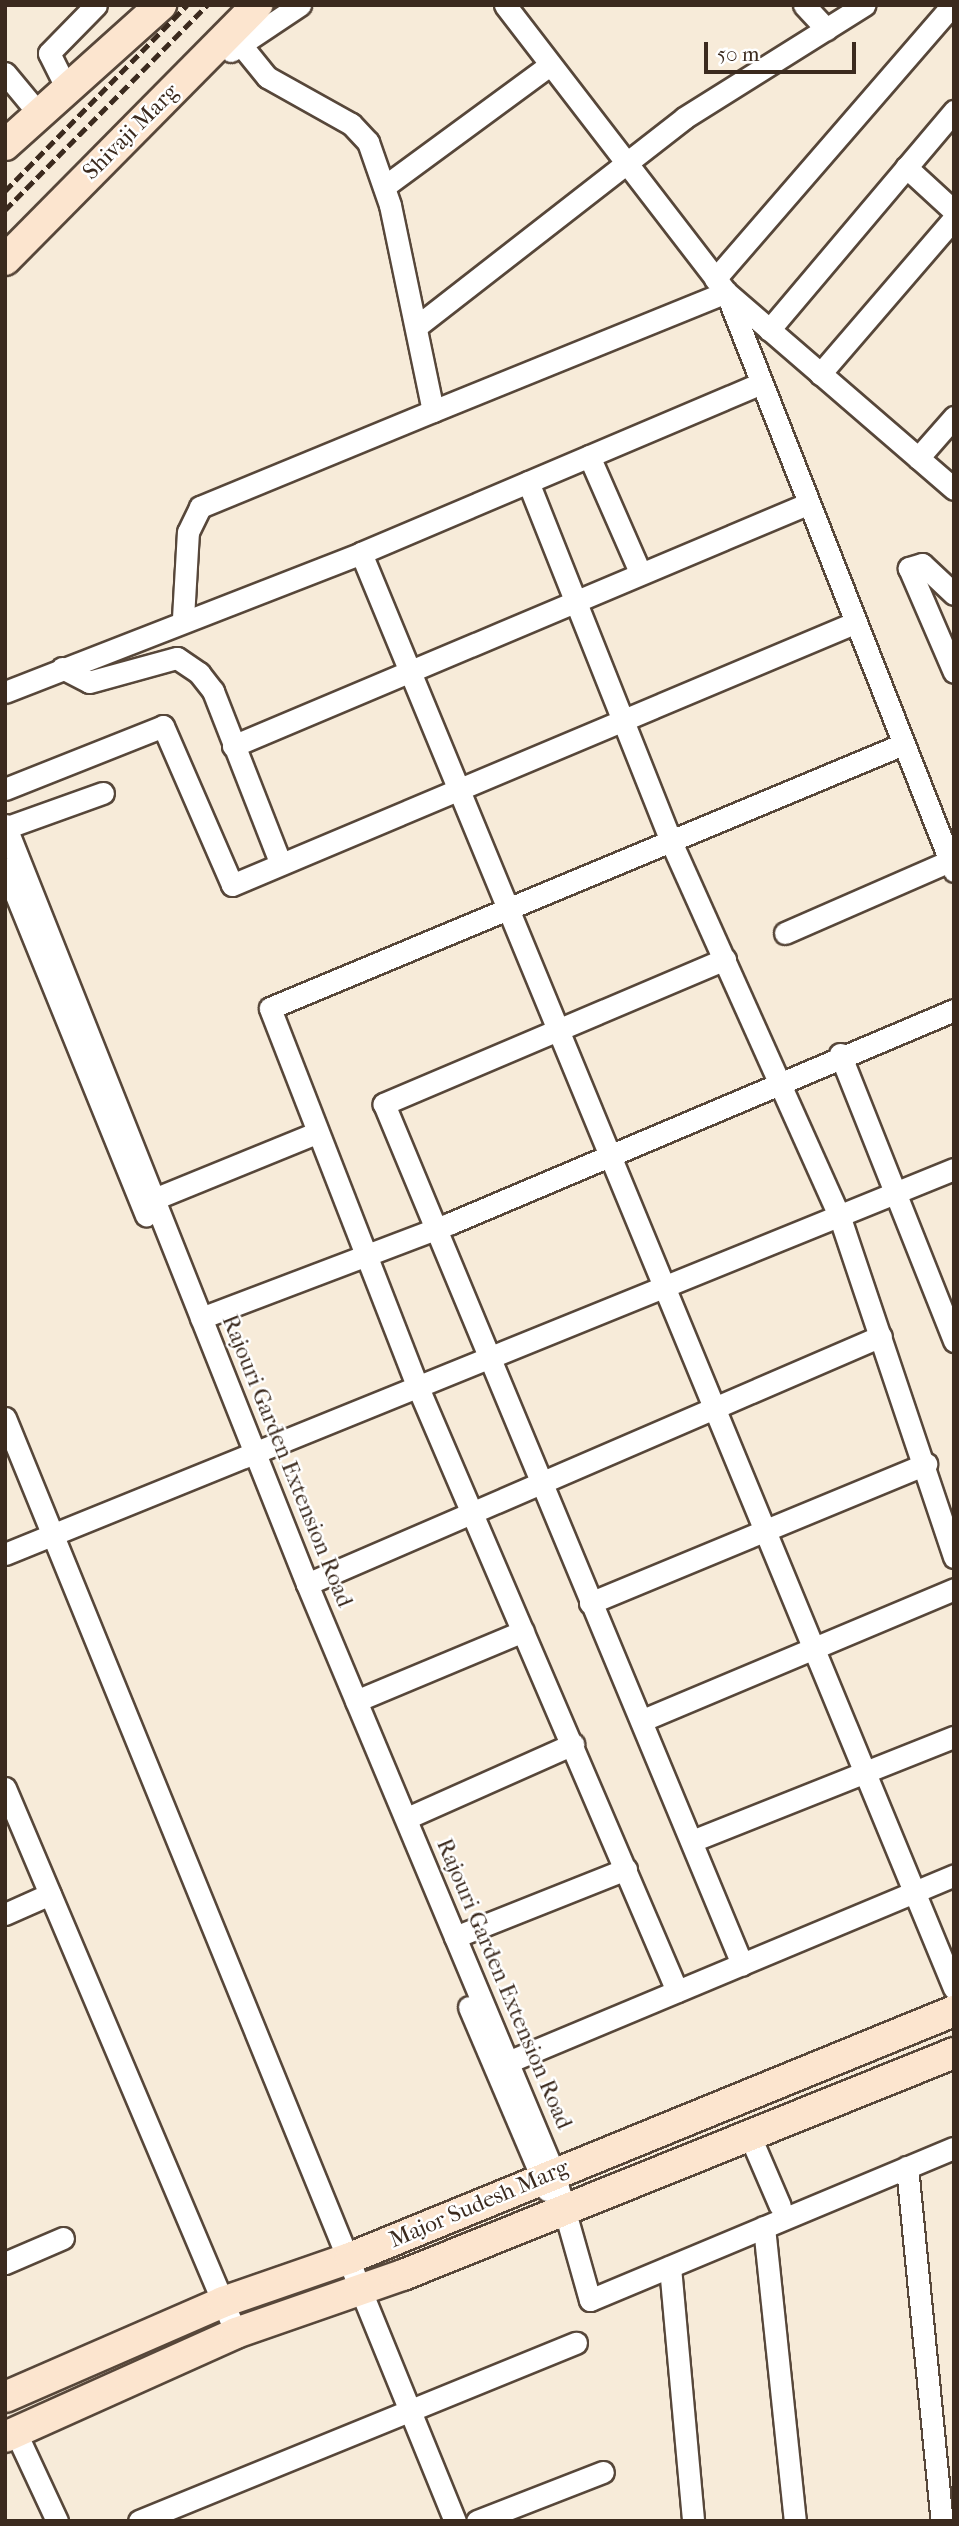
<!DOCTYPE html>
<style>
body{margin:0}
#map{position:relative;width:959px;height:2526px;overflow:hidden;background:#f7ebd9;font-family:"IM FELL French Canon",serif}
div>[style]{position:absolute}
.roads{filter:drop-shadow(2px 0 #57473a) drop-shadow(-2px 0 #57473a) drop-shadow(0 2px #57473a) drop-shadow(0 -2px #57473a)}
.street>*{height:21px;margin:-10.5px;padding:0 10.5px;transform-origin:10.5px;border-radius:10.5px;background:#fff}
.secondary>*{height:30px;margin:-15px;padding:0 15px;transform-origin:15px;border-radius:15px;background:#fce5cf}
.rail>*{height:5px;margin-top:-2.5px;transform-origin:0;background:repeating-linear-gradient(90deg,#3b2a1e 0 10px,transparent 0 15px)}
span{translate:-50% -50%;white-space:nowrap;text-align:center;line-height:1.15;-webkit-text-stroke:5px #fff;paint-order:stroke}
.street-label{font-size:23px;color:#3b2a1e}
.frame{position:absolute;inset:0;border:7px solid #3b2a1e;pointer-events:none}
.scale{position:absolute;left:704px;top:42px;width:152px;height:32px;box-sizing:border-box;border:4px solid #3b2a1e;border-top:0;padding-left:9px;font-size:21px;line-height:24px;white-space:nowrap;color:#3b2a1e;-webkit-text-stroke:5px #fff;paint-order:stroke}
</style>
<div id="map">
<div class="roads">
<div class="street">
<div style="left:505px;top:5px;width:362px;rotate:52.4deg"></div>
<div style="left:726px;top:292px;width:622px;rotate:68.51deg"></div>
<div style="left:804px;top:5px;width:33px;rotate:47deg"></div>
<div style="left:231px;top:51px;width:83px;rotate:-33.7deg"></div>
<div style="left:5px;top:73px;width:53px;rotate:50.3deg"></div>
<div style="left:67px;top:89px;width:40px;rotate:-116.6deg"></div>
<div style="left:49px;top:53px;width:67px;rotate:-45.6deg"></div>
<div style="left:906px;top:167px;width:65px;rotate:42.5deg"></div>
<div style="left:385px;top:186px;width:205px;rotate:-36.3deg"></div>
<div style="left:715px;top:279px;width:362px;rotate:-49.1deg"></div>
<div style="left:416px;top:327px;width:340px;rotate:-37.9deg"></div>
<div style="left:684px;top:118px;width:213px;rotate:-32.1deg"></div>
<div style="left:769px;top:330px;width:287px;rotate:-49.8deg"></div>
<div style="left:820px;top:374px;width:206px;rotate:-49.3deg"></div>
<div style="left:433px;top:411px;width:316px;rotate:-22.1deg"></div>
<div style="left:726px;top:292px;width:301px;rotate:40.8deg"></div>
<div style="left:589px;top:456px;width:124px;rotate:66.3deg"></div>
<div style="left:918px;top:458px;width:55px;rotate:-48.7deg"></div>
<div style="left:528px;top:482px;width:390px;rotate:68.3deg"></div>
<div style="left:672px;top:844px;width:407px;rotate:65.8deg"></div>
<div style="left:839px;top:1215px;width:361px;rotate:71.4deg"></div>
<div style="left:361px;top:553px;width:1553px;rotate:67.55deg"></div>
<div style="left:954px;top:594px;width:44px;rotate:-136.8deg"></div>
<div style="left:922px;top:564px;width:14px;rotate:163deg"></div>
<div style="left:909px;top:568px;width:113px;rotate:66.6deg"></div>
<div style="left:183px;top:618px;width:86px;rotate:-86.7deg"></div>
<div style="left:188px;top:532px;width:28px;rotate:-64deg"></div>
<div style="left:200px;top:507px;width:252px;rotate:-22.4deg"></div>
<div style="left:433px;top:411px;width:210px;rotate:-101.8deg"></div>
<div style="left:390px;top:205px;width:67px;rotate:-109.2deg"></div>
<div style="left:368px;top:142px;width:25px;rotate:-133deg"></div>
<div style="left:351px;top:124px;width:96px;rotate:-150.8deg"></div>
<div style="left:267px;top:77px;width:41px;rotate:-129.1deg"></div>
<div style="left:62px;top:668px;width:30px;rotate:27deg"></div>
<div style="left:89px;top:682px;width:91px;rotate:-15.3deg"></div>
<div style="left:177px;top:658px;width:27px;rotate:34deg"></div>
<div style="left:199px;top:673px;width:23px;rotate:52deg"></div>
<div style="left:213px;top:691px;width:184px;rotate:68.6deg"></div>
<div style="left:5px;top:692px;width:382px;rotate:-21.3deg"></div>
<div style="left:361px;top:553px;width:435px;rotate:-23deg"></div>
<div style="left:233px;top:746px;width:623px;rotate:-22.86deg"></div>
<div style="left:5px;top:789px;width:170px;rotate:-21.7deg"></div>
<div style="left:163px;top:726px;width:173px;rotate:66.5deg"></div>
<div style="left:232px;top:885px;width:675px;rotate:-22.84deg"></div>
<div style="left:5px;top:825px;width:817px;rotate:68.3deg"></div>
<div style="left:307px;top:1584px;width:639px;rotate:67.25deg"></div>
<div style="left:554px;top:2173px;width:132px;rotate:74.2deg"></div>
<div style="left:590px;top:2300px;width:394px;rotate:-22.7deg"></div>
<div style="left:5px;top:828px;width:104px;rotate:-19.7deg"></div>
<div style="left:5px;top:868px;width:375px;rotate:67.9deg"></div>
<div style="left:785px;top:933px;width:180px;rotate:-23.6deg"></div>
<div style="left:725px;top:959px;width:371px;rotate:157deg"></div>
<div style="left:384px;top:1104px;width:932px;rotate:67.4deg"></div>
<div style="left:840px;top:1054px;width:309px;rotate:68.3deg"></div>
<div style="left:154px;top:1199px;width:175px;rotate:-22.2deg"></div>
<div style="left:201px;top:1318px;width:267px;rotate:-20.8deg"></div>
<div style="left:451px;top:1223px;width:546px;rotate:-22.95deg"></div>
<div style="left:5px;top:1418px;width:1191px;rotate:67.81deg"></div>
<div style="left:5px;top:1554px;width:1024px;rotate:-22.08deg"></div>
<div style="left:307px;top:1584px;width:625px;rotate:-23.37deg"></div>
<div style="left:590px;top:1603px;width:364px;rotate:-22.5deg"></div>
<div style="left:356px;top:1701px;width:181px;rotate:-22.7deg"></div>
<div style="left:643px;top:1720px;width:337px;rotate:-22.8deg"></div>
<div style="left:5px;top:1788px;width:592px;rotate:67.03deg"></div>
<div style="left:407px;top:1818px;width:182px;rotate:-24deg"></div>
<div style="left:692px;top:1841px;width:282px;rotate:-21.7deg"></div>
<div style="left:5px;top:1914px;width:49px;rotate:-24deg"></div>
<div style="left:455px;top:1937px;width:184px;rotate:-21.7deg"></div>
<div style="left:677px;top:1991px;width:662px;rotate:-113.23deg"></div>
<div style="left:416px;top:1383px;width:402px;rotate:-111.3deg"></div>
<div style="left:270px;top:1008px;width:684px;rotate:-22.63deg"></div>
<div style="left:469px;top:2007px;width:199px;rotate:66.9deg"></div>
<div style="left:508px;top:2062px;width:484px;rotate:-22.7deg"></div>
<div style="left:749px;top:2134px;width:78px;rotate:66.7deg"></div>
<div style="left:907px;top:2167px;width:356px;rotate:84.4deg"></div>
<div style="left:764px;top:2227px;width:296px;rotate:84deg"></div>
<div style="left:5px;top:2263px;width:63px;rotate:-23.3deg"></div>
<div style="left:670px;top:2267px;width:255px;rotate:84.8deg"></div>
<div style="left:16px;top:2433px;width:97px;rotate:65deg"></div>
<div style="left:139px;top:2521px;width:472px;rotate:-22.2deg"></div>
<div style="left:477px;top:2521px;width:135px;rotate:-21.3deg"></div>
</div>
<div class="secondary">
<div style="left:5px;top:145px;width:210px;rotate:-41.9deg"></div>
<div style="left:5px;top:260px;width:359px;rotate:-45.3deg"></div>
<div style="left:5px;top:2397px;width:238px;rotate:-23.5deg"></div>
<div style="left:223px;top:2302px;width:134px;rotate:-19.1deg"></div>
<div style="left:350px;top:2258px;width:653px;rotate:-22.24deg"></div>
<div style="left:5px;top:2437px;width:253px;rotate:-24.2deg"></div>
<div style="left:236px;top:2333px;width:177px;rotate:-19.2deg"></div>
<div style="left:403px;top:2275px;width:594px;rotate:-21.94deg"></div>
</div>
</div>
<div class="rail">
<div style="left:5px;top:191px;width:260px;rotate:-45.6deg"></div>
<div style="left:5px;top:210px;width:288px;rotate:-45.4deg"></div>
</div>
<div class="street-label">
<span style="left:131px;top:132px;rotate:-45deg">Shivaji Marg</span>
<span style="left:287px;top:1461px;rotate:68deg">Rajouri Garden Extension Road</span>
<span style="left:504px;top:1984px;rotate:67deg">Rajouri Garden Extension Road</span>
<span style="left:479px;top:2204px;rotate:-23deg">Major Sudesh Marg</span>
</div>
<div class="frame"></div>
<div class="scale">50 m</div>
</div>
